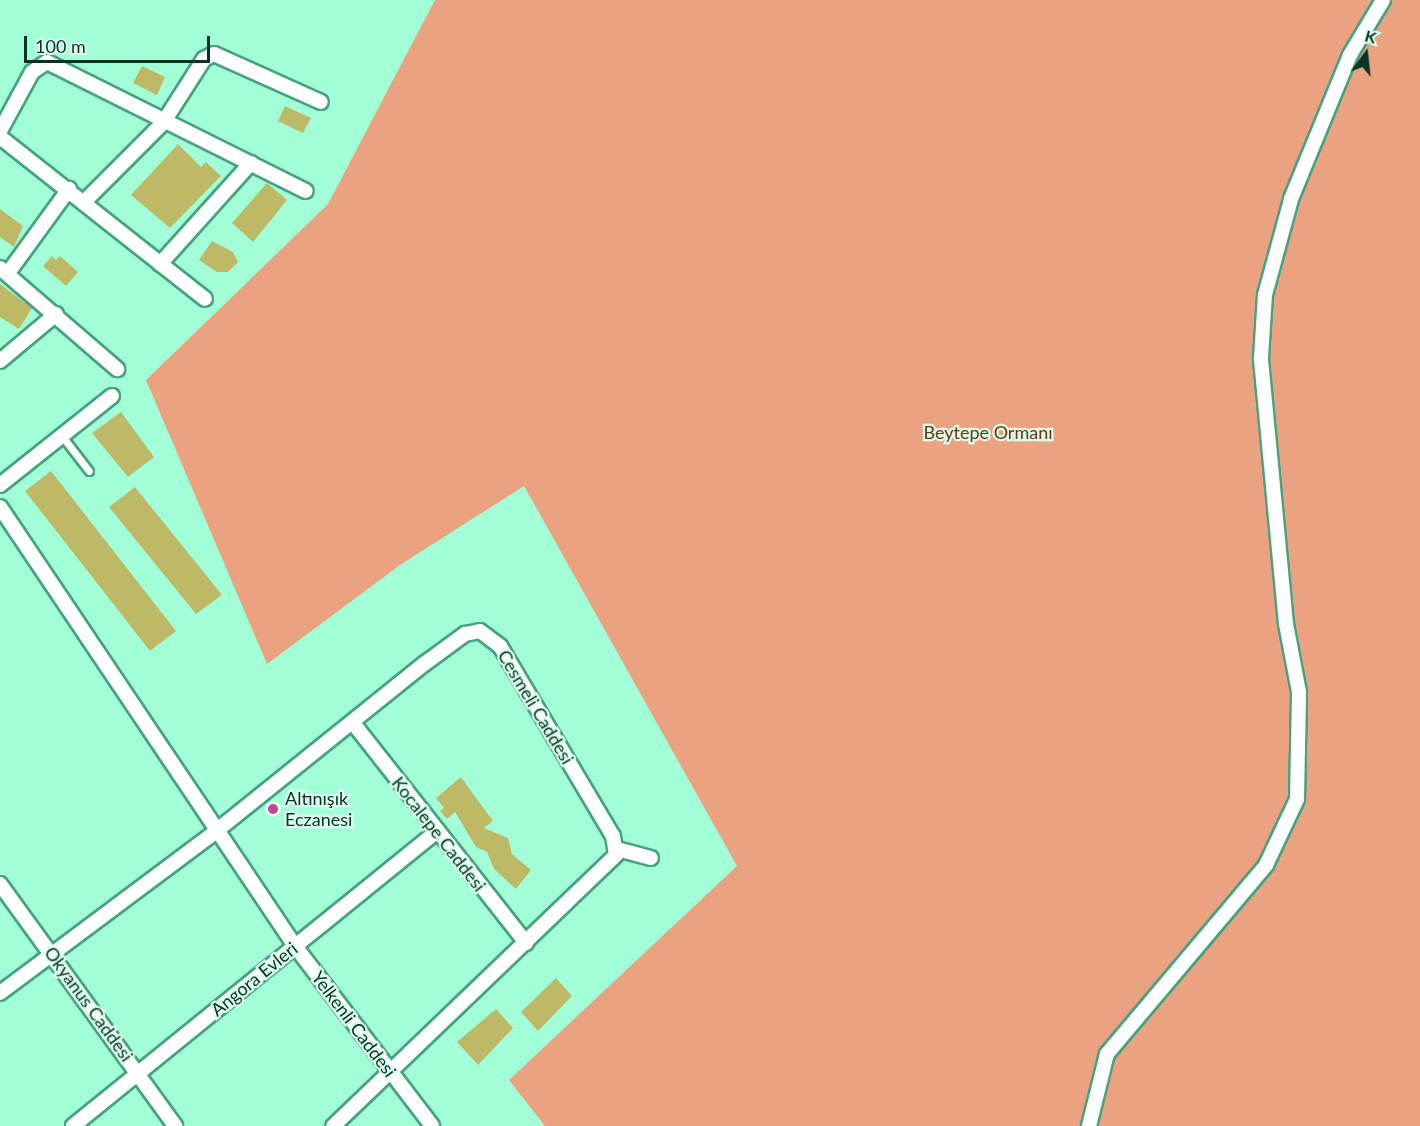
<!DOCTYPE html>
<meta charset="utf-8">
<style>
body{margin:0}
#map{position:relative;width:1420px;height:1126px;overflow:hidden;background:#a1fed7;font-family:Lato,sans-serif}
div>[style]{position:absolute}
.forest>*{inset:0;background:#eaa280}
.building>*{inset:0;background:#bdb967}
.roads{filter:drop-shadow(2px 0 #45a380) drop-shadow(-2px 0 #45a380) drop-shadow(0 2px #45a380) drop-shadow(0 -2px #45a380)}
.lane>*{height:7px;margin:-3.5px;padding:0 3.5px;transform-origin:3.5px;border-radius:3.5px;background:#fff}
.street>*{height:14px;margin:-7px;padding:0 7px;transform-origin:7px;border-radius:7px;background:#fff}
.dots>*{width:16px;height:16px;translate:-50% -50%;box-sizing:border-box;border:3px solid #dbfeee;border-radius:50%}
span{translate:-50% -50%;white-space:nowrap;text-align:center;line-height:1.15;-webkit-text-stroke:4.5px #dbfeee;paint-order:stroke}
.park-label{font-size:18px;color:#72310b}
.street-label{font-size:18px;color:#093224}
.poi-label{font-size:18px;color:#093224}
.left{translate:0 -50%;text-align:left}
.north{position:absolute;left:1336px;top:24px;width:60px;height:60px;-webkit-text-stroke:4px #dbfeee;paint-order:stroke;rotate:15deg;font-size:16px;font-weight:700;line-height:24px;text-align:center;color:#093224}
.north::after{content:'';display:block;margin:auto;width:21px;height:27px;background:#093224;clip-path:polygon(50% 0,100% 100%,50% 72%,0 100%)}
.scale{position:absolute;left:24px;top:36px;width:186px;height:27px;box-sizing:border-box;border:3px solid #093224;border-top:0;padding-left:8px;font-size:18px;line-height:21px;white-space:nowrap;color:#093224;-webkit-text-stroke:4px #dbfeee;paint-order:stroke}
</style>
<div id="map">
<div class="forest">
<div style="clip-path:polygon(435px 0,1420px 0,1420px 1126px,545px 1126px,509px 1080px,737px 866px,524px 486px,400px 565px,267px 664px,146px 380px,328px 204px)"></div>
</div>
<div class="building">
<div style="clip-path:polygon(142px 66px,165px 77px,157px 95px,133px 83px)"></div>
<div style="clip-path:polygon(285px 106px,311px 118px,303px 133px,278px 121px)"></div>
<div style="clip-path:polygon(178px 144px,201px 167px,206px 162px,221px 176px,170px 228px,131px 195px)"></div>
<div style="clip-path:polygon(267px 183px,287px 200px,253px 242px,232px 223px)"></div>
<div style="clip-path:polygon(0 209px,23px 226px,14px 247px,0 237px)"></div>
<div style="clip-path:polygon(212px 241px,233px 252px,238px 262px,228px 272px,217px 272px,199px 260px)"></div>
<div style="clip-path:polygon(52px 256px,56px 260px,60px 256px,78px 272px,66px 286px,43px 266px)"></div>
<div style="clip-path:polygon(0 284px,32px 308px,19px 329px,0 317px)"></div>
<div style="clip-path:polygon(121px 412px,154px 457px,128px 477px,92px 433px)"></div>
<div style="clip-path:polygon(51px 471px,176px 631px,150px 651px,25px 491px)"></div>
<div style="clip-path:polygon(135px 487px,222px 595px,196px 614px,109px 507px)"></div>
<div style="clip-path:polygon(461px 777px,493px 821px,484px 828px,508px 838px,512px 854px,531px 870px,516px 889px,494px 869px,487px 852px,476px 847px,455px 812px,447px 819px,440px 811px,444px 808px,436px 798px)"></div>
<div style="clip-path:polygon(556px 978px,572px 996px,538px 1031px,521px 1012px)"></div>
<div style="clip-path:polygon(496px 1009px,513px 1028px,478px 1065px,457px 1042px)"></div>
</div>
<div class="roads">
<div class="lane">
<div style="left:62px;top:436px;width:44px;rotate:52.4deg"></div>
</div>
<div class="street">
<div style="left:0;top:131px;width:67px;rotate:-61.5deg"></div>
<div style="left:32px;top:72px;width:18px;rotate:-34deg"></div>
<div style="left:47px;top:62px;width:289px;rotate:26.5deg"></div>
<div style="left:0;top:137px;width:261px;rotate:38.3deg"></div>
<div style="left:84px;top:202px;width:112px;rotate:-45deg"></div>
<div style="left:163px;top:123px;width:76px;rotate:-57.4deg"></div>
<div style="left:204px;top:59px;width:11px;rotate:-27deg"></div>
<div style="left:214px;top:54px;width:117px;rotate:24.2deg"></div>
<div style="left:160px;top:264px;width:136px;rotate:-48deg"></div>
<div style="left:0;top:268px;width:155px;rotate:40.8deg"></div>
<div style="left:8px;top:273px;width:104px;rotate:-54deg"></div>
<div style="left:0;top:361px;width:73px;rotate:-40deg"></div>
<div style="left:0;top:485px;width:143px;rotate:-38.5deg"></div>
<div style="left:0;top:507px;width:529px;rotate:56.1deg"></div>
<div style="left:295px;top:946px;width:226px;rotate:52.7deg"></div>
<div style="left:353px;top:723px;width:280px;rotate:51.8deg"></div>
<div style="left:617px;top:849px;width:35px;rotate:15deg"></div>
<div style="left:0;top:884px;width:299px;rotate:54.1deg"></div>
<div style="left:0;top:993px;width:269px;rotate:-36.8deg"></div>
<div style="left:215px;top:832px;width:268px;rotate:-38.8deg"></div>
<div style="left:424px;top:664px;width:51px;rotate:-36.2deg"></div>
<div style="left:465px;top:634px;width:15px;rotate:-11deg"></div>
<div style="left:480px;top:631px;width:25px;rotate:37deg"></div>
<div style="left:500px;top:646px;width:221px;rotate:59.3deg"></div>
<div style="left:613px;top:836px;width:19px;rotate:81deg"></div>
<div style="left:616px;top:855px;width:392px;rotate:136.2deg"></div>
<div style="left:73px;top:1126px;width:467px;rotate:-39deg"></div>
<div style="left:1089px;top:1126px;width:74px;rotate:-76deg"></div>
<div style="left:1107px;top:1054px;width:247px;rotate:-49.9deg"></div>
<div style="left:1266px;top:865px;width:73px;rotate:-64.8deg"></div>
<div style="left:1297px;top:799px;width:107px;rotate:-88.9deg"></div>
<div style="left:1299px;top:692px;width:69px;rotate:-100.8deg"></div>
<div style="left:1286px;top:624px;width:267px;rotate:-95.4deg"></div>
<div style="left:1261px;top:358px;width:63px;rotate:-86.4deg"></div>
<div style="left:1265px;top:295px;width:99px;rotate:-74.8deg"></div>
<div style="left:1291px;top:199px;width:156px;rotate:-67.7deg"></div>
<div style="left:1350px;top:55px;width:64px;rotate:-59deg"></div>
</div>
</div>
<div class="dots">
<div style="left:273px;top:809px;background:#c34593"></div>
</div>
<div class="park-label">
<span style="left:988px;top:432px">Beytepe Ormanı</span>
</div>
<div class="street-label">
<span style="left:536px;top:707px;rotate:59deg">Cesmeli Caddesi</span>
<span style="left:439px;top:834px;rotate:52deg">Kocalepe Caddesi</span>
<span style="left:254px;top:979px;rotate:-39deg">Angora Evleri</span>
<span style="left:89px;top:1004px;rotate:54deg">Okyanus Caddesi</span>
<span style="left:354px;top:1024px;rotate:53deg">Yelkenli Caddesi</span>
</div>
<div class="poi-label">
<span class="left" style="left:285px;top:809px">Altınışık<br>Eczanesi</span>
</div>
<div class="north">K</div>
<div class="scale">100 m</div>
</div>
